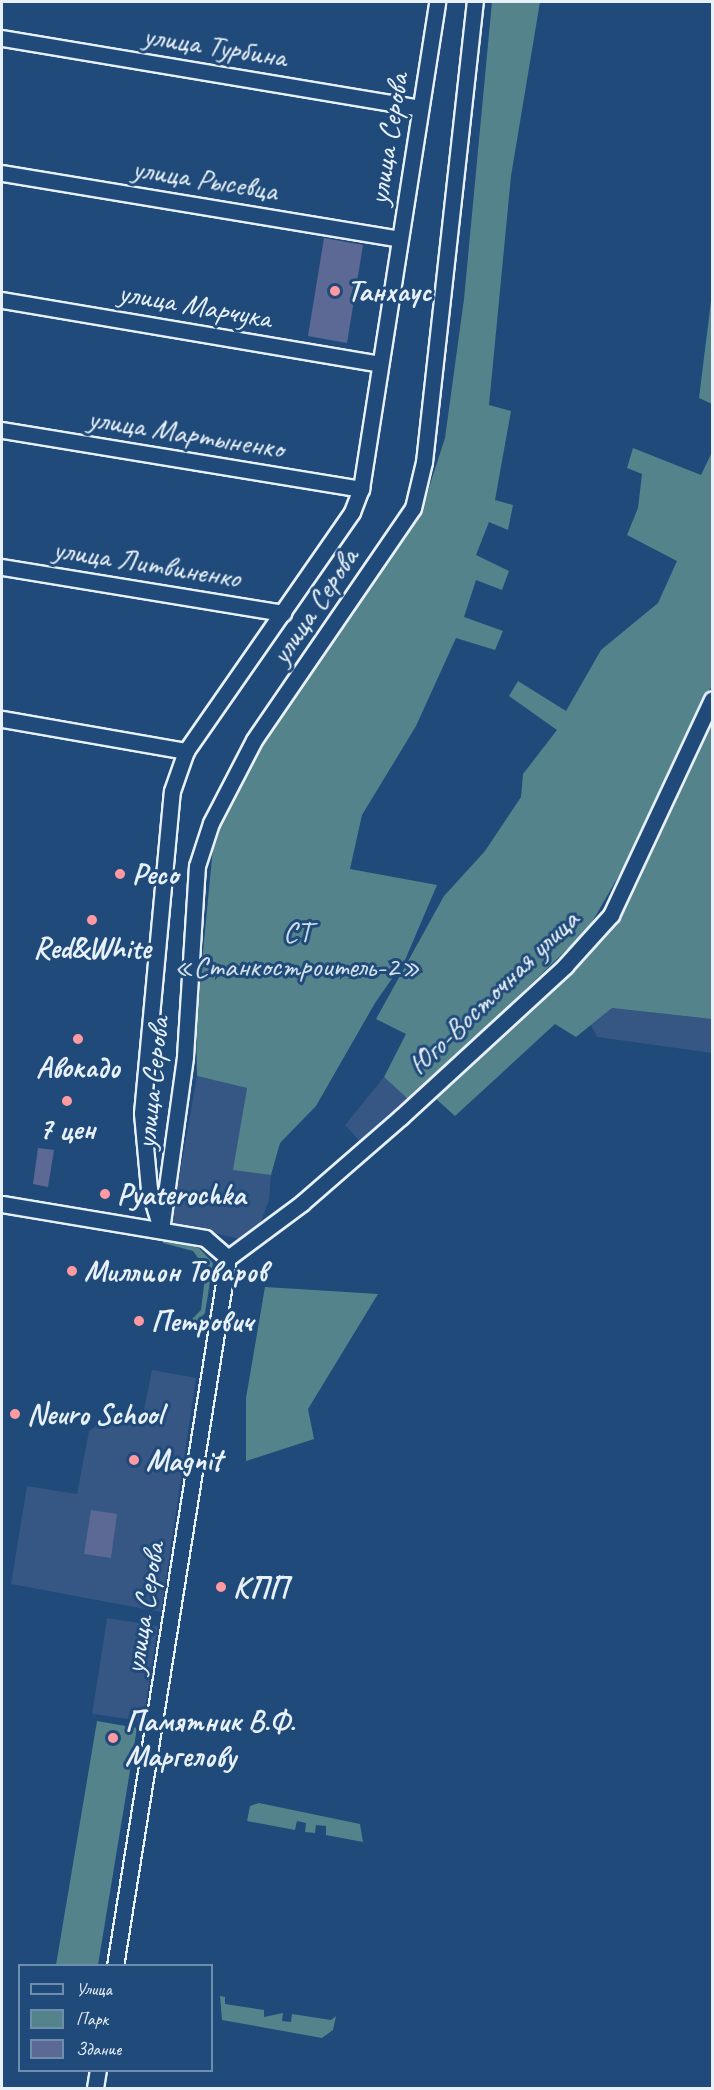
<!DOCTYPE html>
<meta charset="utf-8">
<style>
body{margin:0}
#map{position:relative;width:714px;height:2090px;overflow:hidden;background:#1f4a7a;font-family:Caveat,sans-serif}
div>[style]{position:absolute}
.built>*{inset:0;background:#365684}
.green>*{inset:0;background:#55838c}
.building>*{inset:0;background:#5d6995}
.roads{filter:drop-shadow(2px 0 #e8f1f8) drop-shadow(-2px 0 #e8f1f8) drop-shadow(0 2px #e8f1f8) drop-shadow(0 -2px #e8f1f8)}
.minor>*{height:15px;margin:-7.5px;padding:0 7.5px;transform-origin:7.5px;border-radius:7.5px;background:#1f4a7a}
.dots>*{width:16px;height:16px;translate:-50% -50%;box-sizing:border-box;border:3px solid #1f4a7a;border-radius:50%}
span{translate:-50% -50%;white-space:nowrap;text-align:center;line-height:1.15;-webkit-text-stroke:6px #1f4a7a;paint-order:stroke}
.street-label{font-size:30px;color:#e8f1f8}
.poi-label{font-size:30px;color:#e8f1f8;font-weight:700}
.left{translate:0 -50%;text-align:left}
.park-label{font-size:30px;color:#d2e0e8}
.frame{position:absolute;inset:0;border:3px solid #e8f1f8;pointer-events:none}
.legend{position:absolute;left:18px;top:1964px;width:195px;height:108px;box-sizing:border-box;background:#1f4a7a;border:2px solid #6f8dac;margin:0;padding:8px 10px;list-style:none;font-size:18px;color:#e8f1f8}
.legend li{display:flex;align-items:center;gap:12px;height:30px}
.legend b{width:30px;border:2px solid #6f8dac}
</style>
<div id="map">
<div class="built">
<div style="clip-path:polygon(612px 1008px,712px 1019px,712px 1053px,597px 1037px,591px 1025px)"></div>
<div style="clip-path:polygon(197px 1076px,247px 1088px,234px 1169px,271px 1175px,269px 1200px,256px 1235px,244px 1240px,171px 1223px)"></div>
<div style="clip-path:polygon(384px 1077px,410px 1101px,363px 1145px,345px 1125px)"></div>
<div style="clip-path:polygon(152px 1370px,196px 1378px,161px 1612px,11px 1584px,27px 1486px,77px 1494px,89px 1431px,111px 1415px,142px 1419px)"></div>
<div style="clip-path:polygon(107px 1618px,158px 1626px,143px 1721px,92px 1714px)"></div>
</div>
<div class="green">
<div style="clip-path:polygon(492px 2px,540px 2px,511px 176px,489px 405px,511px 411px,495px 500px,513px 505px,508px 530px,489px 522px,476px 555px,509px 571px,502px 590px,476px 580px,464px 617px,503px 631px,495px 650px,456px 638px,416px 726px,362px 815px,350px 869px,437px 885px,405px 960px,375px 1003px,316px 1106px,280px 1143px,271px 1175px,233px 1170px,247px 1088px,197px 1076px,196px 1025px,214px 837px,257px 753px,424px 503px,445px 438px,464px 299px)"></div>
<div style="clip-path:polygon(712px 293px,712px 404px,699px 398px)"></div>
<div style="clip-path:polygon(633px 448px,701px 475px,712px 452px,712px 685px,637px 844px,588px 929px,410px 1101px,384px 1077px,406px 1034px,376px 1019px,444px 896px,485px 851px,521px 797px,523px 774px,557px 730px,509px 696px,518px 681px,566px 711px,601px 650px,658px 603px,677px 561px,627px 535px,638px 508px,642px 474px,627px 468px)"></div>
<div style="clip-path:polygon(712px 713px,712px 1019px,612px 1008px,576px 1037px,555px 1024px,455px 1116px,435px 1098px,591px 947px)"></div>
<div style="clip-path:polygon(163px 1239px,199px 1248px,213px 1263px,205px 1313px,191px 1328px,188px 1323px,201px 1310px,206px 1269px,193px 1251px,163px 1243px)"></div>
<div style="clip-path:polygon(265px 1287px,378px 1294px,308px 1409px,314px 1439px,246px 1461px,246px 1398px)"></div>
<div style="clip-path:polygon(97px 1721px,137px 1728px,98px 1965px,56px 1965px)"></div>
<div style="clip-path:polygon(259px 1803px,360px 1824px,363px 1842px,326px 1835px,326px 1826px,316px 1825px,315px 1833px,305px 1832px,306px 1823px,297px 1821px,295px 1830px,247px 1821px,250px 1806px)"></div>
<div style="clip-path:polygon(220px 1996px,225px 1997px,225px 2004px,264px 2010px,264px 2017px,283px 2013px,282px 2021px,291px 2022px,292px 2014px,331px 2020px,336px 2016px,333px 2030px,322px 2038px,222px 2020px)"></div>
</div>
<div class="building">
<div style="clip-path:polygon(324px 238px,363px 245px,347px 343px,308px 336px)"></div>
<div style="clip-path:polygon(38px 1148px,54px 1150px,48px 1187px,33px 1184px)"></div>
<div style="clip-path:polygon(91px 1510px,117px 1514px,111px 1558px,84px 1554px)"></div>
</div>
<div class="roads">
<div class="minor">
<div style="left:2px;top:38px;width:424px;rotate:9.5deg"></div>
<div style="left:2px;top:173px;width:402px;rotate:9.4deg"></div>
<div style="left:2px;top:300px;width:382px;rotate:9.6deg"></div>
<div style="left:2px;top:430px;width:364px;rotate:9.3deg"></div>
<div style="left:2px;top:567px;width:285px;rotate:9.3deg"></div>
<div style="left:2px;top:719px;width:187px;rotate:9.9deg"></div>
<div style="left:2px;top:1204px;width:206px;rotate:9.5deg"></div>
<div style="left:205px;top:1238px;width:30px;rotate:41deg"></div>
<div style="left:160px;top:1225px;width:38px;rotate:-107deg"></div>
<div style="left:149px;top:1189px;width:76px;rotate:-95.3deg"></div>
<div style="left:142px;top:1113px;width:323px;rotate:-84.7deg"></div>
<div style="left:172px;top:791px;width:42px;rotate:-70.7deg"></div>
<div style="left:186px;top:751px;width:291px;rotate:-55.2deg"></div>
<div style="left:352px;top:512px;width:25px;rotate:-69deg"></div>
<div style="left:361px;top:489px;width:493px;rotate:-81.1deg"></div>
<div style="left:161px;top:1230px;width:176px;rotate:-82.1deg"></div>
<div style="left:185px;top:1056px;width:190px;rotate:-86.4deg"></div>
<div style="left:197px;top:866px;width:45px;rotate:-72deg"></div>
<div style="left:211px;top:823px;width:93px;rotate:-62.6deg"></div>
<div style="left:254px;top:740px;width:281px;rotate:-55.6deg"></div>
<div style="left:413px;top:508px;width:47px;rotate:-76.6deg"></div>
<div style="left:424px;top:462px;width:463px;rotate:-83.7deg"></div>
<div style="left:228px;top:1258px;width:92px;rotate:-36.6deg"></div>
<div style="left:302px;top:1203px;width:131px;rotate:-41deg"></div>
<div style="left:401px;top:1117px;width:223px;rotate:-42.6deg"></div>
<div style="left:565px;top:966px;width:69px;rotate:-48deg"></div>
<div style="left:611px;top:915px;width:238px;rotate:-64.9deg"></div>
<div style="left:115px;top:1966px;width:717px;rotate:-80.93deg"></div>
<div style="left:95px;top:2088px;width:18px;rotate:-81deg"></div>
</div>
</div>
<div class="dots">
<div style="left:335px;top:291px;background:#ff9aa2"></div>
<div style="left:120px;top:874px;background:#ff9aa2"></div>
<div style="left:92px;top:920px;background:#ff9aa2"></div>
<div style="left:78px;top:1039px;background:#ff9aa2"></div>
<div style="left:67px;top:1101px;background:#ff9aa2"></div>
<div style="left:105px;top:1194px;background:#ff9aa2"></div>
<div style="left:72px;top:1271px;background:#ff9aa2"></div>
<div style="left:139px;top:1321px;background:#ff9aa2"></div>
<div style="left:15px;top:1414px;background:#ff9aa2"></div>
<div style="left:134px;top:1460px;background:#ff9aa2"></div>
<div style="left:221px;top:1587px;background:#ff9aa2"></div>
<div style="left:113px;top:1738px;background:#ff9aa2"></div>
</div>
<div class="street-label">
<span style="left:215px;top:46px;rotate:9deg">улица Турбина</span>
<span style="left:388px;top:139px;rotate:-81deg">улица Серова</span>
<span style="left:205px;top:179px;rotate:9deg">улица Рысевца</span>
<span style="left:195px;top:305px;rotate:10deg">улица Марчука</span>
<span style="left:186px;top:433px;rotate:9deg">улица Мартыненко</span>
<span style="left:147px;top:563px;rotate:9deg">улица Литвиненко</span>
<span style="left:314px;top:606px;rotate:-56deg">улица Серова</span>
<span style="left:493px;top:992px;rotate:-44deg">Юго-Восточная улица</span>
<span style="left:152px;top:1083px;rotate:-84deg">улица Серова</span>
<span style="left:144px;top:1608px;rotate:-81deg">улица Серова</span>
</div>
<div class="poi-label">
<span class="left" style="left:347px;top:291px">Танхаус</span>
<span class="left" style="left:132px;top:874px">Ресо</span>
<span style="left:92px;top:948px">Red&amp;White</span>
<span style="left:78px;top:1067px">Авокадо</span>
<span style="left:67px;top:1129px">7 цен</span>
<span class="left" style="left:117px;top:1194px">Pyaterochka</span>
<span class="left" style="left:84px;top:1271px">Миллион Товаров</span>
<span class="left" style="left:151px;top:1321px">Петрович</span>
<span class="left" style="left:27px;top:1414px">Neuro School</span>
<span class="left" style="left:146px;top:1460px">Magnit</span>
<span class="left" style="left:233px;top:1587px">КПП</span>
<span class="left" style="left:125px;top:1738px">Памятник В.Ф.<br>Маргелову</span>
</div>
<div class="park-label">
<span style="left:297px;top:948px">СТ<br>«Станкостроитель-2»</span>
</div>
<div class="frame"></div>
<ul class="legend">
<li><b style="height:8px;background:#1f4a7a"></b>Улица</li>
<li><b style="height:16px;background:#55838c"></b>Парк</li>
<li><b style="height:16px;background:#5d6995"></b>Здание</li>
</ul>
</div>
